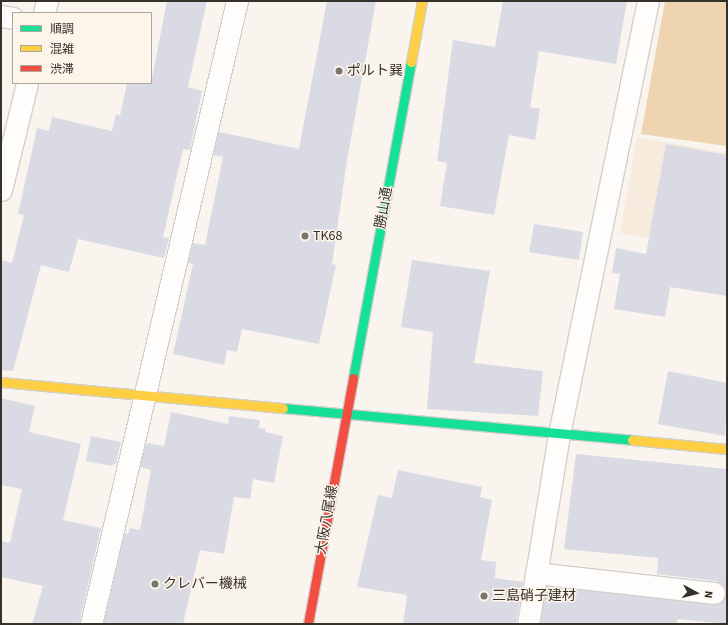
<!DOCTYPE html>
<meta charset="utf-8">
<style>
body{margin:0}
#map{position:relative;width:728px;height:625px;overflow:hidden;background:#f9f4ee;font-family:"Source Sans 3","Noto Sans JP",sans-serif}
div>[style]{position:absolute}
.built>*{inset:0;background:#f6ebdd}
.green>*{inset:0;background:#efd4b2}
.building>*{inset:0;background:#d9dae4}
.roads{filter:drop-shadow(1px 0 #d3cfca) drop-shadow(-1px 0 #d3cfca) drop-shadow(0 1px #d3cfca) drop-shadow(0 -1px #d3cfca)}
.street>*{height:21px;margin:-10.5px;padding:0 10.5px;transform-origin:10.5px;border-radius:10.5px;background:#fefdfc}
.fast>*{height:9px;margin:-4.5px;padding:0 4.5px;transform-origin:4.5px;border-radius:4.5px;background:#16e098}
.slow>*{height:9px;margin:-4.5px;padding:0 4.5px;transform-origin:4.5px;border-radius:4.5px;background:#ffcf43}
.jam>*{height:9px;margin:-4.5px;padding:0 4.5px;transform-origin:4.5px;border-radius:4.5px;background:#f24e42}
.dots>*{width:11px;height:11px;translate:-50% -50%;box-sizing:border-box;border:2px solid #fdf5ea;border-radius:50%}
span{translate:-50% -50%;white-space:nowrap;text-align:center;line-height:1.15;-webkit-text-stroke:3px #fdf5ea;paint-order:stroke}
.poi-label{font-size:14px;color:#35312b}
.left{translate:0 -50%;text-align:left}
.street-label{font-size:14px;color:#35312b}
.frame{position:absolute;inset:0;border:2px solid #35312b;pointer-events:none}
.legend{position:absolute;left:12px;top:12px;width:140px;height:72px;box-sizing:border-box;background:#fdf5ea;border:1px solid #ada79e;margin:0;padding:5px 7px;list-style:none;font-size:12px;color:#35312b}
.legend li{display:flex;align-items:center;gap:8px;height:20px}
.legend b{width:20px;border:1px solid #ada79e}
.north{position:absolute;left:676px;top:573px;width:40px;height:40px;-webkit-text-stroke:3px #fdf5ea;paint-order:stroke;rotate:97deg;font-size:11px;font-weight:700;line-height:16px;text-align:center;color:#35312b}
.north::after{content:'';display:block;margin:auto;width:14px;height:18px;background:#35312b;clip-path:polygon(50% 0,100% 100%,50% 72%,0 100%)}
</style>
<div id="map">
<div class="built">
<div style="clip-path:polygon(637px 137px,727px 153px,727px 251px,620px 233px)"></div>
</div>
<div class="green">
<div style="clip-path:polygon(665px 1px,727px 1px,727px 146px,641px 134px)"></div>
</div>
<div class="building">
<div style="clip-path:polygon(167px 1px,207px 1px,188px 87px,202px 91px,190px 150px,183px 149px,163px 237px,169px 238px,164px 258px,78px 239px,69px 272px,41px 265px,13px 371px,1px 370px,1px 260px,12px 263px,24px 215px,18px 214px,37px 128px,49px 131px,52px 117px,112px 131px,116px 114px,120px 116px,127px 83px,151px 83px)"></div>
<div style="clip-path:polygon(327px 1px,376px 1px,347px 160px,332px 264px,336px 265px,319px 344px,242px 329px,237px 352px,227px 350px,224px 365px,173px 354px,193px 264px,188px 263px,193px 243px,205px 245px,223px 157px,213px 155px,219px 132px,299px 149px)"></div>
<div style="clip-path:polygon(503px 1px,627px 1px,616px 64px,539px 51px,530px 107px,540px 109px,535px 140px,509px 135px,494px 215px,440px 206px,447px 163px,437px 161px,453px 40px,495px 47px)"></div>
<div style="clip-path:polygon(666px 144px,727px 155px,727px 296px,670px 287px,665px 317px,614px 309px,620px 274px,612px 273px,616px 248px,646px 254px)"></div>
<div style="clip-path:polygon(534px 224px,583px 232px,579px 260px,529px 252px)"></div>
<div style="clip-path:polygon(412px 260px,490px 271px,474px 363px,543px 371px,538px 416px,427px 409px,433px 332px,401px 327px)"></div>
<div style="clip-path:polygon(668px 371px,727px 383px,725px 436px,658px 424px)"></div>
<div style="clip-path:polygon(1px 398px,35px 406px,29px 432px,81px 444px,63px 520px,101px 528px,79px 624px,32px 624px,43px 586px,1px 577px,1px 541px,10px 543px,22px 489px,1px 485px)"></div>
<div style="clip-path:polygon(171px 412px,228px 424px,229px 416px,260px 420px,259px 428px,266px 429px,265px 432px,283px 436px,274px 483px,253px 479px,250px 499px,234px 497px,224px 554px,200px 550px,183px 624px,103px 624px,125px 533px,128px 534px,130px 528px,140px 530px,151px 470px,140px 467px,145px 446px,148px 443px,164px 446px)"></div>
<div style="clip-path:polygon(91px 436px,121px 442px,116px 463px,111px 466px,86px 461px)"></div>
<div style="clip-path:polygon(576px 454px,727px 469px,727px 624px,677px 619px,677px 624px,540px 624px,546px 586px,713px 605px,719px 604px,726px 595px,725px 588px,716px 581px,657px 574px,658px 558px,564px 549px)"></div>
<div style="clip-path:polygon(398px 470px,482px 487px,480px 497px,492px 500px,481px 560px,496px 562px,495px 578px,523px 582px,516px 624px,403px 624px,407px 595px,357px 587px,378px 495px,392px 498px)"></div>
</div>
<div class="roads">
<div class="street">
<div style="left:44px;top:13px;width:12px;rotate:-76deg"></div>
<div style="left:1px;top:16px;width:12px;rotate:9deg"></div>
<div style="left:1px;top:190px;width:110px;rotate:-76.3deg"></div>
<div style="left:536px;top:573px;width:179px;rotate:6.4deg"></div>
<div style="left:91px;top:624px;width:640px;rotate:-76.81deg"></div>
<div style="left:528px;top:624px;width:193px;rotate:-80.7deg"></div>
<div style="left:559px;top:434px;width:442px;rotate:-78.4deg"></div>
</div>
<div class="fast">
<div style="left:353px;top:378px;width:321px;rotate:-79.6deg"></div>
<div style="left:283px;top:408px;width:350px;rotate:5.2deg"></div>
</div>
<div class="slow">
<div style="left:411px;top:62px;width:62px;rotate:-79.8deg"></div>
<div style="left:1px;top:382px;width:283px;rotate:5.3deg"></div>
<div style="left:632px;top:440px;width:95px;rotate:5.4deg"></div>
</div>
<div class="jam">
<div style="left:308px;top:624px;width:250px;rotate:-79.6deg"></div>
</div>
</div>
<div class="dots">
<div style="left:339px;top:71px;background:#7a756f"></div>
<div style="left:305px;top:236px;background:#7a756f"></div>
<div style="left:155px;top:584px;background:#7a756f"></div>
<div style="left:484px;top:596px;background:#7a756f"></div>
</div>
<div class="poi-label">
<span class="left" style="left:347px;top:71px">ポルト巽</span>
<span class="left" style="left:313px;top:236px">TK68</span>
<span class="left" style="left:163px;top:584px">クレバー機械</span>
<span class="left" style="left:492px;top:596px">三島硝子建材</span>
</div>
<div class="street-label">
<span style="left:384px;top:208px;rotate:-80deg">勝山通</span>
<span style="left:327px;top:520px;rotate:-80deg">大阪八尾線</span>
</div>
<div class="frame"></div>
<ul class="legend">
<li><b style="height:5px;background:#16e098"></b>順調</li>
<li><b style="height:5px;background:#ffcf43"></b>混雑</li>
<li><b style="height:5px;background:#f24e42"></b>渋滞</li>
</ul>
<div class="north">N</div>
</div>
